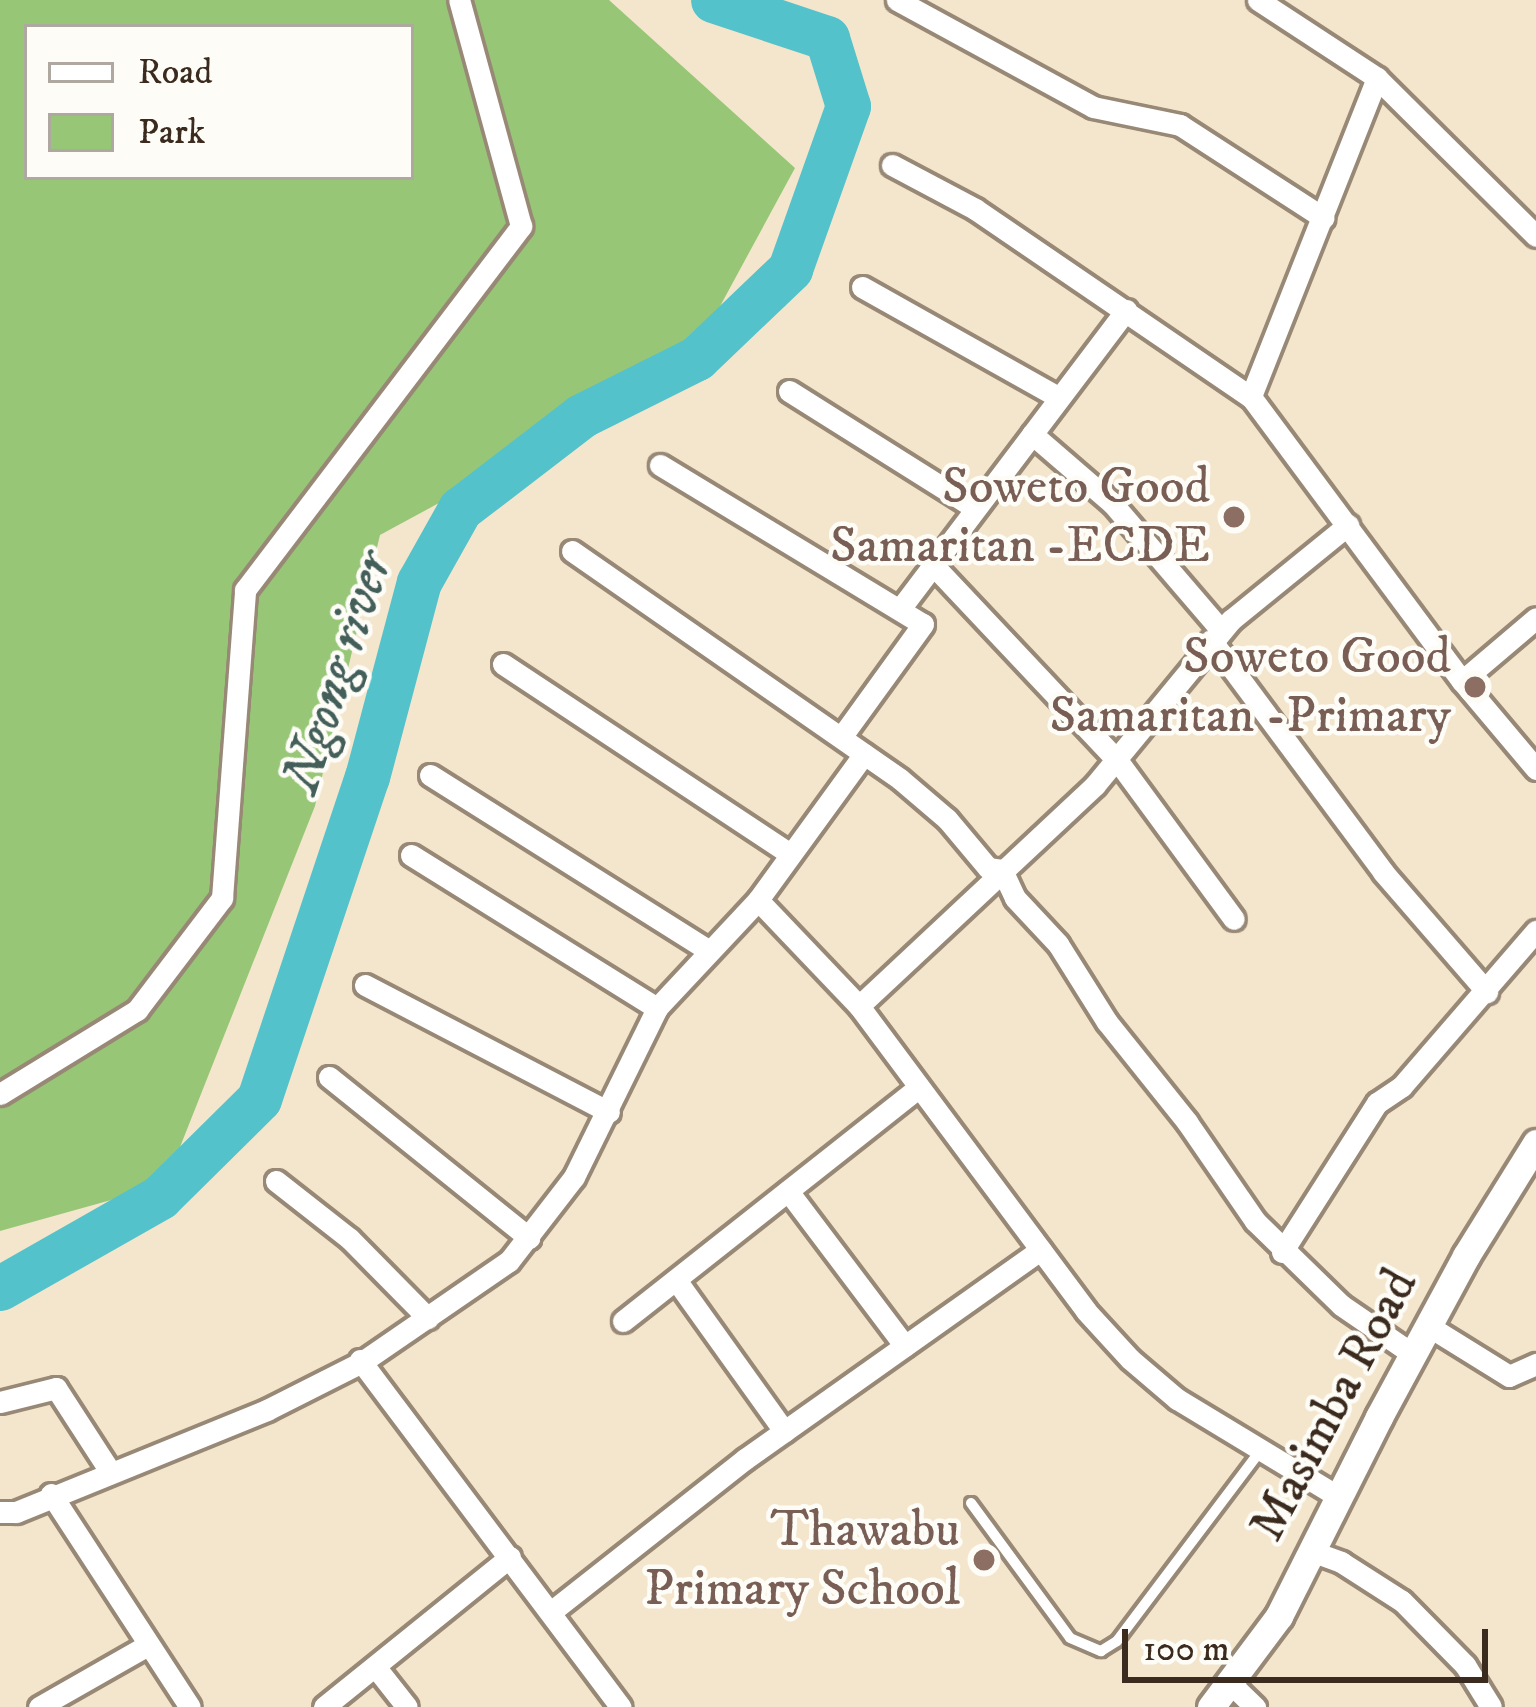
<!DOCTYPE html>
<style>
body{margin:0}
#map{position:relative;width:1536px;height:1707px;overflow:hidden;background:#f4e6cd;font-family:"IM FELL DW Pica",serif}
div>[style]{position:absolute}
.green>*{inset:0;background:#97c776}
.river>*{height:45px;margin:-22.5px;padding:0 22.5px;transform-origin:22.5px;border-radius:22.5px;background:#54c2ca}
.roads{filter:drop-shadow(3px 0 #988876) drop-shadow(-3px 0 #988876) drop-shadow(0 3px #988876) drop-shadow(0 -3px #988876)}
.service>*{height:10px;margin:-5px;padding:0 5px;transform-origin:5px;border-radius:5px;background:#fff}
.minor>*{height:21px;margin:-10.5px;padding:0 10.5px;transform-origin:10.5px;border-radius:10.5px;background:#fff}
.tertiary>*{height:27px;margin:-13.5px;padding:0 13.5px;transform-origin:13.5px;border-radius:13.5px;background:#fff}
.dots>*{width:33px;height:33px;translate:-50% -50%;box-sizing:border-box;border:6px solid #fdfcf7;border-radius:50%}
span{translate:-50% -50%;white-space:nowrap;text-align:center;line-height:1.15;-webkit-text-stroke:9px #fdfcf7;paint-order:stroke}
.education-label{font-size:51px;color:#785e54}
.right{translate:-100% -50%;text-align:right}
.street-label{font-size:51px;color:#3b2a1e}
.water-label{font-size:54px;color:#445f5a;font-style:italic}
.legend{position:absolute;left:24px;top:24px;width:390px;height:156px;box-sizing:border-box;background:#fdfcf7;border:3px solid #afa8a0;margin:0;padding:15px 21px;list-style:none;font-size:36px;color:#3b2a1e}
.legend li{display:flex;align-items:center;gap:24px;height:60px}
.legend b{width:60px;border:3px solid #afa8a0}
.scale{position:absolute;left:1122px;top:1629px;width:366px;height:54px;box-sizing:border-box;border:6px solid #3b2a1e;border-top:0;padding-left:15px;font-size:36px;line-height:42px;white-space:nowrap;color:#3b2a1e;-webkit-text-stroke:9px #fdfcf7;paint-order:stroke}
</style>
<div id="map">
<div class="green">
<div style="clip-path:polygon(evenodd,0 0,609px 0,795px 168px,686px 369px,380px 535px,315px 806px,165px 1185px,0 1231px,0 0,27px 27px,411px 27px,411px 177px,27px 177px,27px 27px)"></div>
</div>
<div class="river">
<div style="left:0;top:1288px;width:184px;rotate:-29.6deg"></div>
<div style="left:160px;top:1197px;width:139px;rotate:-44.7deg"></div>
<div style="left:259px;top:1099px;width:340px;rotate:-71.5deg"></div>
<div style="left:367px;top:777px;width:202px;rotate:-75.1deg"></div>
<div style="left:419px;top:582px;width:84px;rotate:-60.7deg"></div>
<div style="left:460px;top:509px;width:153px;rotate:-37.5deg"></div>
<div style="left:581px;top:416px;width:130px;rotate:-26.6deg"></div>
<div style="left:697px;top:358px;width:129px;rotate:-43.7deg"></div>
<div style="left:790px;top:269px;width:173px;rotate:-70.4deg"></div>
<div style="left:848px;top:106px;width:71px;rotate:-107.2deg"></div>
<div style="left:827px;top:38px;width:120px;rotate:-161.6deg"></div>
</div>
<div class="roads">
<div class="service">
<div style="left:971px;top:1503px;width:167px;rotate:53.7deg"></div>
<div style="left:1070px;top:1638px;width:34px;rotate:23deg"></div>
<div style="left:1101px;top:1651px;width:19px;rotate:-32deg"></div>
<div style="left:1117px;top:1641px;width:239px;rotate:-53deg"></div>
</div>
<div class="minor">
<div style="left:897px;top:0;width:223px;rotate:28.6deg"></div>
<div style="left:1093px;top:107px;width:89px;rotate:11.7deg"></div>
<div style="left:1180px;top:125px;width:171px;rotate:32.9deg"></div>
<div style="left:1258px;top:0;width:142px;rotate:33.2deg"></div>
<div style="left:1377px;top:78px;width:224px;rotate:44.8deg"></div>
<div style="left:1377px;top:78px;width:343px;rotate:111.6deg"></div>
<div style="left:1251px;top:397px;width:354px;rotate:53.4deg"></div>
<div style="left:1462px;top:681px;width:115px;rotate:49.9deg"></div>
<div style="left:892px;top:165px;width:94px;rotate:27.9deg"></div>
<div style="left:975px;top:209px;width:334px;rotate:34.3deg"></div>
<div style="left:862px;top:287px;width:225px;rotate:29.3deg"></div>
<div style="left:789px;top:391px;width:220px;rotate:32.2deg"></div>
<div style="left:1032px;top:434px;width:106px;rotate:40.8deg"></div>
<div style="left:1112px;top:503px;width:167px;rotate:49.4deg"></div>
<div style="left:660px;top:465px;width:307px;rotate:31.2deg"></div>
<div style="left:923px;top:624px;width:138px;rotate:125.9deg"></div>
<div style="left:572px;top:551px;width:399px;rotate:34.8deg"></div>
<div style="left:900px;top:779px;width:62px;rotate:40.4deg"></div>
<div style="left:947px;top:819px;width:64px;rotate:50.1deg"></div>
<div style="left:988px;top:868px;width:14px;rotate:8deg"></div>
<div style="left:933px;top:565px;width:268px;rotate:46.7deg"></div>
<div style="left:1117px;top:760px;width:197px;rotate:53.7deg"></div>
<div style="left:900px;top:609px;width:375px;rotate:-52.9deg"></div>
<div style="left:1211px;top:640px;width:289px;rotate:53.4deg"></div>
<div style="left:1383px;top:872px;width:159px;rotate:49.1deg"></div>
<div style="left:503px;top:664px;width:344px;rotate:33.5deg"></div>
<div style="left:1462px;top:681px;width:97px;rotate:-40.4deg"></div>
<div style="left:864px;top:754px;width:180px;rotate:126deg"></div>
<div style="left:758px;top:900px;width:146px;rotate:46.4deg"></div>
<div style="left:859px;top:1006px;width:380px;rotate:53.3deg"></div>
<div style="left:1086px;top:1311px;width:65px;rotate:47.5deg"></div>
<div style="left:1130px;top:1359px;width:62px;rotate:40.4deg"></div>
<div style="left:1177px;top:1399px;width:187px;rotate:31.2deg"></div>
<div style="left:430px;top:775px;width:330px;rotate:32.2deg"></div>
<div style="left:411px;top:855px;width:290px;rotate:31.9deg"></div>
<div style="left:1002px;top:870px;width:31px;rotate:65deg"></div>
<div style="left:1015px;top:898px;width:63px;rotate:46.9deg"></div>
<div style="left:1058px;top:944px;width:92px;rotate:57.9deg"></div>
<div style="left:1107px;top:1022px;width:128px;rotate:51.3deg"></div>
<div style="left:1187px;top:1122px;width:120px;rotate:55.5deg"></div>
<div style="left:1255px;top:1221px;width:120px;rotate:44.3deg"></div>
<div style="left:1341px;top:1305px;width:88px;rotate:34.4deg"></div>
<div style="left:365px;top:985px;width:275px;rotate:27.5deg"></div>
<div style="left:859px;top:1006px;width:323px;rotate:-43.1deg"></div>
<div style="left:1095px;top:785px;width:214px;rotate:-50.5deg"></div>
<div style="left:1231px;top:620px;width:151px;rotate:-39.1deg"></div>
<div style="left:329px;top:1077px;width:257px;rotate:38.8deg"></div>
<div style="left:0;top:1094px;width:161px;rotate:-31.5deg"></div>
<div style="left:137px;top:1010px;width:141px;rotate:-52.8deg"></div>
<div style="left:222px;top:898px;width:309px;rotate:-85.7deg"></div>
<div style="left:245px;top:590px;width:457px;rotate:-52.8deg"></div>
<div style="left:521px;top:226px;width:234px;rotate:-105.3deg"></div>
<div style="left:276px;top:1181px;width:94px;rotate:38.1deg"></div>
<div style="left:350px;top:1239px;width:111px;rotate:45.4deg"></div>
<div style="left:788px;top:1191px;width:194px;rotate:53deg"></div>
<div style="left:1282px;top:1252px;width:177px;rotate:-57.5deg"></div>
<div style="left:1377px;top:1103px;width:30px;rotate:-34deg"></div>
<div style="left:1402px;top:1086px;width:205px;rotate:-49.2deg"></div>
<div style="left:676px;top:1280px;width:186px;rotate:54.4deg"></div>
<div style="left:623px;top:1321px;width:375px;rotate:-38.3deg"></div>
<div style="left:1430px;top:1327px;width:93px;rotate:31.8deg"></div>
<div style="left:1509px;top:1376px;width:30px;rotate:-24deg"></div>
<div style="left:360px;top:1360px;width:434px;rotate:53.1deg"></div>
<div style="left:0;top:1402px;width:58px;rotate:-14deg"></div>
<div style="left:56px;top:1388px;width:101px;rotate:57.1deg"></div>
<div style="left:51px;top:1494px;width:254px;rotate:56.9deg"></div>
<div style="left:0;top:1512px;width:16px"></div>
<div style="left:16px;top:1512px;width:271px;rotate:-22.1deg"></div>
<div style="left:267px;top:1410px;width:106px;rotate:-26.8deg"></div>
<div style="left:362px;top:1362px;width:178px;rotate:-34.5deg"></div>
<div style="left:509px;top:1261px;width:106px;rotate:-52.3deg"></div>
<div style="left:574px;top:1177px;width:188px;rotate:-63.8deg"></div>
<div style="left:657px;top:1008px;width:148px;rotate:-46.9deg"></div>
<div style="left:1311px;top:1551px;width:32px;rotate:20deg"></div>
<div style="left:1341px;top:1562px;width:72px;rotate:32.6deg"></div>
<div style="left:1402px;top:1601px;width:90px;rotate:45.5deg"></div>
<div style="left:1465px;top:1665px;width:49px;rotate:58.2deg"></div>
<div style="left:552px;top:1611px;width:246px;rotate:-38.2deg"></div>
<div style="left:745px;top:1459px;width:362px;rotate:-35.3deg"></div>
<div style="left:377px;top:1669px;width:48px;rotate:51.7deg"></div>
<div style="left:1230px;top:1683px;width:35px;rotate:44deg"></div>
<div style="left:39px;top:1707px;width:123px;rotate:-29.7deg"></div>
<div style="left:324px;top:1707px;width:239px;rotate:-38.9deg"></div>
</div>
<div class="tertiary">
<div style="left:1211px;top:1707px;width:114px;rotate:-53.2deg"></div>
<div style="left:1279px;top:1616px;width:223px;rotate:-63.3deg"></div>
<div style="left:1379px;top:1417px;width:183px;rotate:-61.6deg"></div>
<div style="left:1466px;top:1256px;width:133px;rotate:-58.2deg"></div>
</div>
</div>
<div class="dots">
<div style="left:1234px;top:517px;background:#8d6e63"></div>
<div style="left:1475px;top:687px;background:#8d6e63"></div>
<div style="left:984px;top:1560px;background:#8d6e63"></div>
</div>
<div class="education-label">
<span class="right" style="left:1210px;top:517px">Soweto Good<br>Samaritan -ECDE</span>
<span class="right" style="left:1451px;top:687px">Soweto Good<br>Samaritan -Primary</span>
<span class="right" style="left:960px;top:1560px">Thawabu<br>Primary School</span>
</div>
<div class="street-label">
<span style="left:1334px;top:1405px;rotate:-62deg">Masimba Road</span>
</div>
<div class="water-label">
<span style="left:339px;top:673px;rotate:-72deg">Ngong river</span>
</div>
<ul class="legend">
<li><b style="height:15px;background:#fff"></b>Road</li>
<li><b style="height:33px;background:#97c776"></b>Park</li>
</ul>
<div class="scale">100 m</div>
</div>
